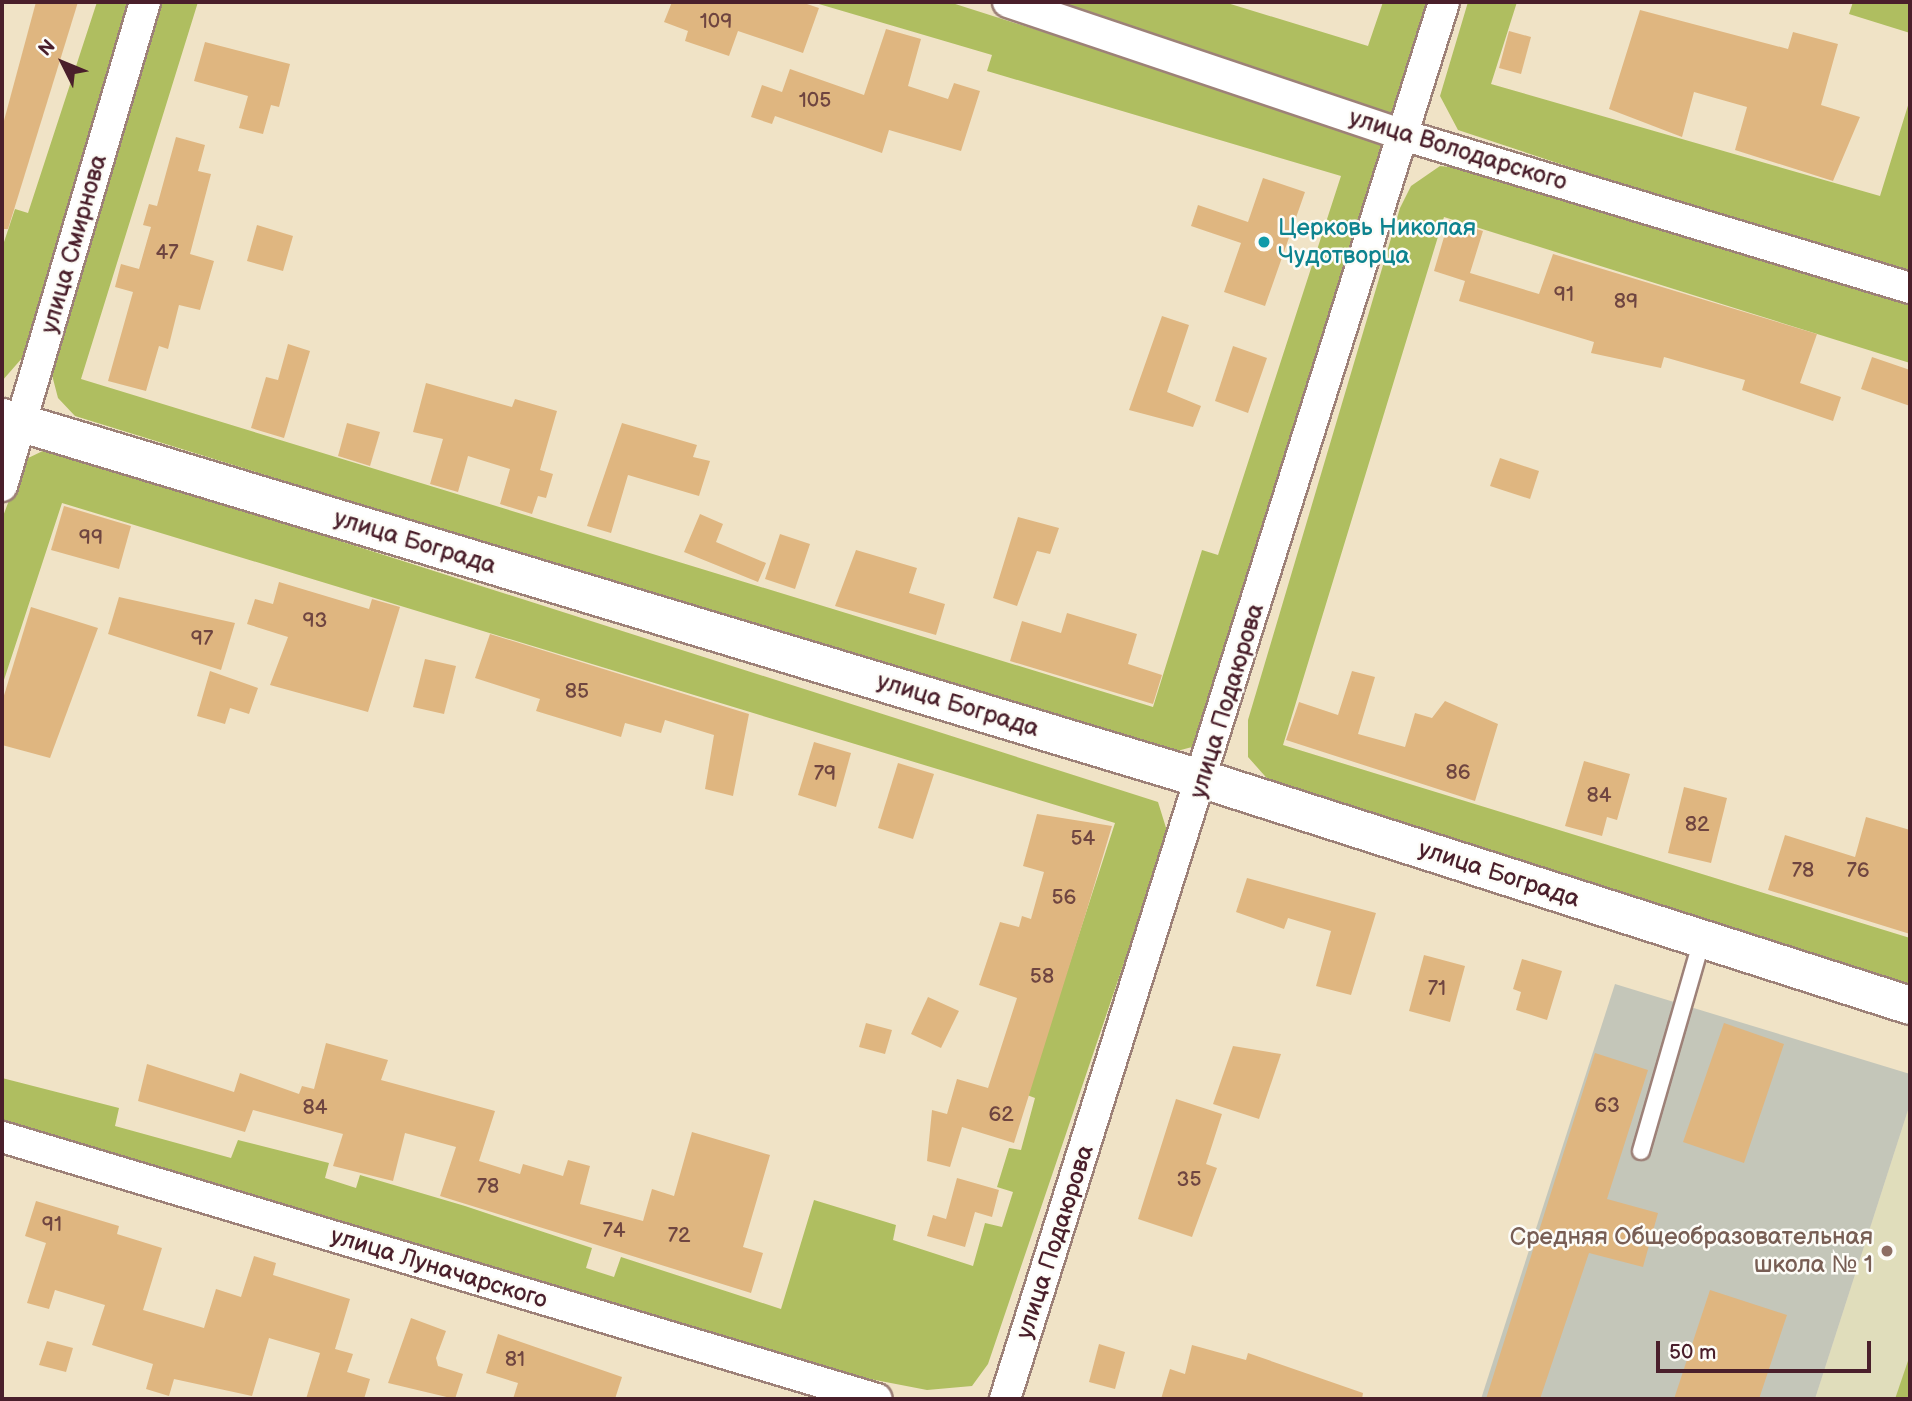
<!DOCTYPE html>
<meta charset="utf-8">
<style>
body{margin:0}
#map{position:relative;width:1912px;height:1401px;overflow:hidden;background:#f0e3c6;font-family:"Balsamiq Sans",sans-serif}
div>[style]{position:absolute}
.built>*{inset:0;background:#e0ddbb}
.industrial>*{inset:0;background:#c4c6b9}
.green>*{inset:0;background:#afbe60}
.building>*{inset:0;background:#dfb680}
.roads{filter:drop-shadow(2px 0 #9d8178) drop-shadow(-2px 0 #9d8178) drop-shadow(0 2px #9d8178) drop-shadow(0 -2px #9d8178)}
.service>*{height:16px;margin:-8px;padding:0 8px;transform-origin:8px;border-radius:8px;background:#fff}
.minor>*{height:30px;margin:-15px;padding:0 15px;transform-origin:15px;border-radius:15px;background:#fff}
.tertiary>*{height:37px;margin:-18.5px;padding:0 18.5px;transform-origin:18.5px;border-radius:18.5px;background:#fff}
.dots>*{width:19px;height:19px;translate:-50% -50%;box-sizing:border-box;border:4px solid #fdfcf7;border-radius:50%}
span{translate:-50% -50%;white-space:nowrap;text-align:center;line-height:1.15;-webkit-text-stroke:5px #fdfcf7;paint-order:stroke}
.number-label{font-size:21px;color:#6f4540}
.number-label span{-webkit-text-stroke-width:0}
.street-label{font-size:24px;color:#4a1f2b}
.culture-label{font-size:24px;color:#0d838f}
.left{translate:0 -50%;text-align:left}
.education-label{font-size:24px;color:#785e54}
.right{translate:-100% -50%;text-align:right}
.frame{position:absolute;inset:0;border:4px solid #4a1f2b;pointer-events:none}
.north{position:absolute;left:28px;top:28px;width:70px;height:70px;-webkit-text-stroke:5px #fdfcf7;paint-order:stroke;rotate:313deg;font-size:19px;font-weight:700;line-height:28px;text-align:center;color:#4a1f2b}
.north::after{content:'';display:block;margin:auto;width:24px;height:32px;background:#4a1f2b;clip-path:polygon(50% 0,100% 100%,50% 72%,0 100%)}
.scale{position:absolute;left:1656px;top:1341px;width:215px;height:32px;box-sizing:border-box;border:4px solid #4a1f2b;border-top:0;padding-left:9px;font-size:21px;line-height:24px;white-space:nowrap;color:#4a1f2b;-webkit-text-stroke:5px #fdfcf7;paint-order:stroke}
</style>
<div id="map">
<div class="built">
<div style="clip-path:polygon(1910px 1104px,1910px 1399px,1815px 1399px)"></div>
</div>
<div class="industrial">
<div style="clip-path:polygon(1615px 984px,1910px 1074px,1910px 1104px,1815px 1399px,1481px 1399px)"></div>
</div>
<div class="green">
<div style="clip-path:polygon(97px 2px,133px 2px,23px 357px,2px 381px,2px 248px,15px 209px,28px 213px)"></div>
<div style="clip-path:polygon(160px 2px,198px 2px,81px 379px,1153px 707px,1202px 550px,1218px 555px,1341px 176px,987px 71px,992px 55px,812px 2px,949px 2px,1387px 141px,1192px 747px,1166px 754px,75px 416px,58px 398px,52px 375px)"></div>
<div style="clip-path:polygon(1032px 2px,1224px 2px,1368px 46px,1383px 2px,1430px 2px,1394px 115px)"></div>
<div style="clip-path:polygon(1468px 2px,1517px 2px,1491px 84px,1880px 196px,1910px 99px,1910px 280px,1458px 130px,1440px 96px)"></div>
<div style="clip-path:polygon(1853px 2px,1910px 2px,1910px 33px,1849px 14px)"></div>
<div style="clip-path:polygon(1440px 166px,1470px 169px,1910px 305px,1910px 363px,1444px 217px,1283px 745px,1910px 938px,1910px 988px,1273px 785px,1248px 757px,1248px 720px,1400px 208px,1411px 186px)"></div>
<div style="clip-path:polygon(49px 448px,1158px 802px,1167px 831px,1153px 877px,988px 1364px,972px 1386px,927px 1390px,808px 1367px,2px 1124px,2px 1078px,119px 1108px,115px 1126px,231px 1158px,238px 1140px,329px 1163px,325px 1178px,356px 1188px,360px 1175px,465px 1206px,592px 1248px,586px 1268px,614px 1277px,621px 1257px,781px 1309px,814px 1200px,896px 1225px,893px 1240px,973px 1266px,985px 1223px,1002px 1227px,1013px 1192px,997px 1187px,1009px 1148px,1021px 1150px,1035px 1098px,1027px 1095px,1115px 823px,62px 503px,2px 686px,2px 519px,24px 460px)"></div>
<div style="clip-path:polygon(1910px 1355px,1910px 1399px,1895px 1399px)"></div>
</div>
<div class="building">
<div style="clip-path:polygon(36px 2px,78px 2px,8px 229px,2px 229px,2px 128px)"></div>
<div style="clip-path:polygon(672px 2px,801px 2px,819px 8px,803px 53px,738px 31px,729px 56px,685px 41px,688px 31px,664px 22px)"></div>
<div style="clip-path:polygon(1640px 10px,1788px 49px,1793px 32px,1838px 44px,1821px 105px,1860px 117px,1833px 181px,1735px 150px,1747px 107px,1694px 92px,1682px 137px,1609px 109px)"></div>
<div style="clip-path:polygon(886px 29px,921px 39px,908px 86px,948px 99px,954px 83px,980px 91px,961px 151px,889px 130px,882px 153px,775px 116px,772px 124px,751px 117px,762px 85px,782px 92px,790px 69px,864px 95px)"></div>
<div style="clip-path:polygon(1509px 31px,1531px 37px,1521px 74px,1499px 68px)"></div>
<div style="clip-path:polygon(205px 42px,290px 64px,279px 107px,271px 105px,263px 134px,239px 128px,248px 96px,194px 81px)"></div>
<div style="clip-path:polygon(176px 137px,205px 145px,198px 171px,211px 174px,190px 254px,214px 261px,200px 310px,179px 305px,168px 349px,159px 346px,146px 391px,108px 381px,133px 292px,115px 287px,121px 264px,139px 269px,151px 227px,143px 225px,149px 204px,157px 206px)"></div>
<div style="clip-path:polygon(1263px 178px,1305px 192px,1265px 306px,1224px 292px,1241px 243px,1191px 226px,1198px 205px,1248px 222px)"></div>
<div style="clip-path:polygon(1449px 220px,1483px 231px,1470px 273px,1539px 294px,1553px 254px,1817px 334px,1800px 383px,1841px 397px,1833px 421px,1742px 390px,1745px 380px,1664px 357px,1661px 368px,1591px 353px,1594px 342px,1459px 301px,1465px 281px,1434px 271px)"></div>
<div style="clip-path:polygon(257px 225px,293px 236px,283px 271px,247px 261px)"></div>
<div style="clip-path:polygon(1162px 316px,1189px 325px,1167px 392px,1201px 406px,1193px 427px,1129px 410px)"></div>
<div style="clip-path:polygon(288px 344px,310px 351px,284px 438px,251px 428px,266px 377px,278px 380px)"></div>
<div style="clip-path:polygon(1233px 346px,1267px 358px,1248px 413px,1215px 401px)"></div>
<div style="clip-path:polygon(1872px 357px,1910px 370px,1910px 406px,1861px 389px)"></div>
<div style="clip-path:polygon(426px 383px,512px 407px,515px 399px,557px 411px,540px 470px,553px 474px,546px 498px,538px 496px,532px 514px,500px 504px,510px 469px,468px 456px,458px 492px,430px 484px,443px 439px,413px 432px)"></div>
<div style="clip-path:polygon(347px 423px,380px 432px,370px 466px,338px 456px)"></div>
<div style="clip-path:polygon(622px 423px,697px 445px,693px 457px,710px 461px,699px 496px,628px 475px,611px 533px,587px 526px)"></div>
<div style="clip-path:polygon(1500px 458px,1539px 471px,1530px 499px,1490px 486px)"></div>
<div style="clip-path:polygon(64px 506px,131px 526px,119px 569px,51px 550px)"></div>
<div style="clip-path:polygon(700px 514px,723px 524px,716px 542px,766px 563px,758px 582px,684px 552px)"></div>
<div style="clip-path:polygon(1018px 517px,1059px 528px,1050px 554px,1037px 551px,1017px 606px,993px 598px)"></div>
<div style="clip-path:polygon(780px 534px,810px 544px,795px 589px,765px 579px)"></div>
<div style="clip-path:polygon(856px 550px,917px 568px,909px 593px,945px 604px,936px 635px,835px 606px)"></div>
<div style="clip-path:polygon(279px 582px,369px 609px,372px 599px,400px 607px,368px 712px,270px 685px,288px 637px,247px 624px,255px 599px,273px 604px)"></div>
<div style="clip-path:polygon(119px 597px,235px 623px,221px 670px,108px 634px)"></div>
<div style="clip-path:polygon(31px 607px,98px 628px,50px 758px,2px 745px,2px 702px)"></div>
<div style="clip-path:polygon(1067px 613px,1137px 634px,1128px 664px,1162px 675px,1153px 704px,1010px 661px,1022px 621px,1061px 633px)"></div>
<div style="clip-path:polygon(490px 634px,749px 714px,733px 796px,705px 789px,714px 735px,665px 720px,661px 733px,625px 723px,621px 737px,536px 711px,540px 699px,475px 678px)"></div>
<div style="clip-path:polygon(425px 659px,456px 666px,444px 714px,413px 707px)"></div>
<div style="clip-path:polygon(210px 671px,258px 688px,249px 714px,230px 708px,225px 724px,197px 716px)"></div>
<div style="clip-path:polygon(1352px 671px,1375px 677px,1358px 734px,1405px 747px,1415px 713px,1432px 718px,1445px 701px,1498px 724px,1475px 801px,1286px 740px,1299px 702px,1338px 715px)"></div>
<div style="clip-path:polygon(814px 742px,851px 753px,836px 807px,798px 795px)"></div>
<div style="clip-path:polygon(1584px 761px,1630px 774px,1617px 820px,1607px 817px,1602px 836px,1565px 826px)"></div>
<div style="clip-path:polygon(898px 763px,934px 774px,913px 839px,878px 828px)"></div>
<div style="clip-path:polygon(1684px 787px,1727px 798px,1711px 863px,1668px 853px)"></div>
<div style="clip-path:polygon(1037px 814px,1112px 826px,1085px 916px,1014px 1143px,962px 1127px,950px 1167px,927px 1161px,932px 1110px,947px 1114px,957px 1079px,988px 1088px,1017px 998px,979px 985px,1000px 922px,1019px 927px,1022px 916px,1031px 919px,1044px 872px,1023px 866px)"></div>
<div style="clip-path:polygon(1866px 817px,1910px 830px,1910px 934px,1768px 890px,1785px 835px,1855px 857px)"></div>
<div style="clip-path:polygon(1247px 878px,1376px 913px,1351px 995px,1316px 986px,1331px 931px,1288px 918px,1284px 929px,1236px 912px)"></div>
<div style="clip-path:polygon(1424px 955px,1465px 966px,1450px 1022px,1409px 1011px)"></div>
<div style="clip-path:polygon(1522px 959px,1562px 971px,1547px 1020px,1516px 1010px,1521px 992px,1513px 989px)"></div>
<div style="clip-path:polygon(928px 997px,959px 1011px,941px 1048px,911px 1034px)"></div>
<div style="clip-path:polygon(866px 1023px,892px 1030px,885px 1054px,859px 1047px)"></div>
<div style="clip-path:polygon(1724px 1023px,1784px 1044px,1744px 1163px,1683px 1142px)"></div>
<div style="clip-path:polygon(326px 1043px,388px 1060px,381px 1080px,495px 1111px,479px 1161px,520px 1174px,523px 1164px,563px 1176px,568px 1160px,590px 1166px,580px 1204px,643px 1221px,652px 1189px,674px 1196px,692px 1132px,770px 1155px,743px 1247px,763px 1253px,751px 1293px,440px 1196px,456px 1147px,405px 1133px,393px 1181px,333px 1166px,343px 1134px,253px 1110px,245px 1132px,138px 1101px,147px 1064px,234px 1092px,240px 1073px,299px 1094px,302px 1086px,314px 1089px)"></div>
<div style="clip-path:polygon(1233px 1046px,1281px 1054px,1259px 1119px,1213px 1104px)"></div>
<div style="clip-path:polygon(1595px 1053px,1648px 1070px,1607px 1199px,1658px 1213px,1643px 1267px,1589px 1253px,1540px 1399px,1486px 1399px)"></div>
<div style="clip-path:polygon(1176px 1099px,1222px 1114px,1206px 1164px,1217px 1168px,1192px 1237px,1138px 1219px)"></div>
<div style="clip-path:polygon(957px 1178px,999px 1190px,992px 1217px,975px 1212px,965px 1247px,927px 1236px,933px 1215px,946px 1219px)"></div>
<div style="clip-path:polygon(36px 1201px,119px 1226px,117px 1234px,162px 1248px,143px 1310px,204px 1328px,216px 1289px,241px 1297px,254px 1256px,276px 1263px,273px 1275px,350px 1299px,335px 1349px,353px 1354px,347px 1372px,370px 1379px,364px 1399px,306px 1399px,320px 1353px,269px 1338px,252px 1396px,174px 1379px,169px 1396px,146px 1389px,153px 1364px,92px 1345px,105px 1305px,55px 1290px,49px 1309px,27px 1303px,46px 1243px,25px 1236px)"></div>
<div style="clip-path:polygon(1710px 1290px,1787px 1315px,1759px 1399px,1674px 1399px)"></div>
<div style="clip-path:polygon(411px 1318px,446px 1331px,436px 1358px,438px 1366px,463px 1374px,455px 1399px,388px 1383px)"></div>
<div style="clip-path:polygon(498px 1334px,622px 1377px,615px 1399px,513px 1399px,518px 1383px,486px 1373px)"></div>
<div style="clip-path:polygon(47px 1341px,73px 1348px,66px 1372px,39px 1365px)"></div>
<div style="clip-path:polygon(1099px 1344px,1125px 1352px,1115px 1389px,1089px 1382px)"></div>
<div style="clip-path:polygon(1192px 1345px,1246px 1360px,1248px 1353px,1363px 1393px,1362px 1399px,1161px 1399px,1170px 1369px,1185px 1374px)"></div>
</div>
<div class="roads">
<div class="service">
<div style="left:1641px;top:1151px;width:220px;rotate:-73.9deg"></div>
</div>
<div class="minor">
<div style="left:1008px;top:2px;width:417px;rotate:18.6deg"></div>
<div style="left:1403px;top:135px;width:530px;rotate:16.79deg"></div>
<div style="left:2px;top:486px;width:505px;rotate:-73.54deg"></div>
<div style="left:2px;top:1137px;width:913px;rotate:16.67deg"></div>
<div style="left:1005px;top:1399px;width:1464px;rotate:-72.55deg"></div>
</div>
<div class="tertiary">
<div style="left:2px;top:417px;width:1254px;rotate:16.77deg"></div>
<div style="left:1203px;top:779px;width:742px;rotate:17.73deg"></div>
</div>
</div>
<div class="dots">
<div style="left:1264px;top:242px;background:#0f9aa8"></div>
<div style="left:1887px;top:1251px;background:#8d6e63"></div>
</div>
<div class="number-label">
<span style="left:716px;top:22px">109</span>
<span style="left:815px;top:101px">105</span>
<span style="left:167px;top:253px">47</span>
<span style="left:1564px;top:295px">91</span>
<span style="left:1626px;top:302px">89</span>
<span style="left:91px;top:538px">99</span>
<span style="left:315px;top:621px">93</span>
<span style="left:202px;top:639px">97</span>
<span style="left:577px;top:692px">85</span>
<span style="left:1458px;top:773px">86</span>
<span style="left:825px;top:774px">79</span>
<span style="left:1599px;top:796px">84</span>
<span style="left:1697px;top:825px">82</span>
<span style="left:1083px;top:839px">54</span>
<span style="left:1803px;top:871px">78</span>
<span style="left:1858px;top:871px">76</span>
<span style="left:1064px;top:898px">56</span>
<span style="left:1042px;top:977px">58</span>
<span style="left:1437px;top:989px">71</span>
<span style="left:1607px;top:1106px">63</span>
<span style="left:315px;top:1108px">84</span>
<span style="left:1001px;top:1115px">62</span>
<span style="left:1189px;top:1180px">35</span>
<span style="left:488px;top:1187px">78</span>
<span style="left:52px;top:1225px">91</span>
<span style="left:614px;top:1231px">74</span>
<span style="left:679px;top:1236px">72</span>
<span style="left:515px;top:1360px">81</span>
</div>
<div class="street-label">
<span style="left:1458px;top:150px;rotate:17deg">улица Володарского</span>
<span style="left:74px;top:244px;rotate:-74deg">улица Смирнова</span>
<span style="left:415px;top:542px;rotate:17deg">улица Бограда</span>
<span style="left:1227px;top:701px;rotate:-73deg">улица Подаюрова</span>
<span style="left:958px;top:705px;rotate:17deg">улица Бограда</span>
<span style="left:1499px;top:874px;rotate:18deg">улица Бограда</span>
<span style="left:1055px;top:1242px;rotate:-72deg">улица Подаюрова</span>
<span style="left:439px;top:1268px;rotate:17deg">улица Луначарского</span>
</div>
<div class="culture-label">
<span class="left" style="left:1278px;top:242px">Церковь Николая<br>Чудотворца</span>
</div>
<div class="education-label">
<span class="right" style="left:1873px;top:1251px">Средняя Общеобразовательная<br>школа № 1</span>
</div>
<div class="frame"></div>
<div class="north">N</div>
<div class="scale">50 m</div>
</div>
